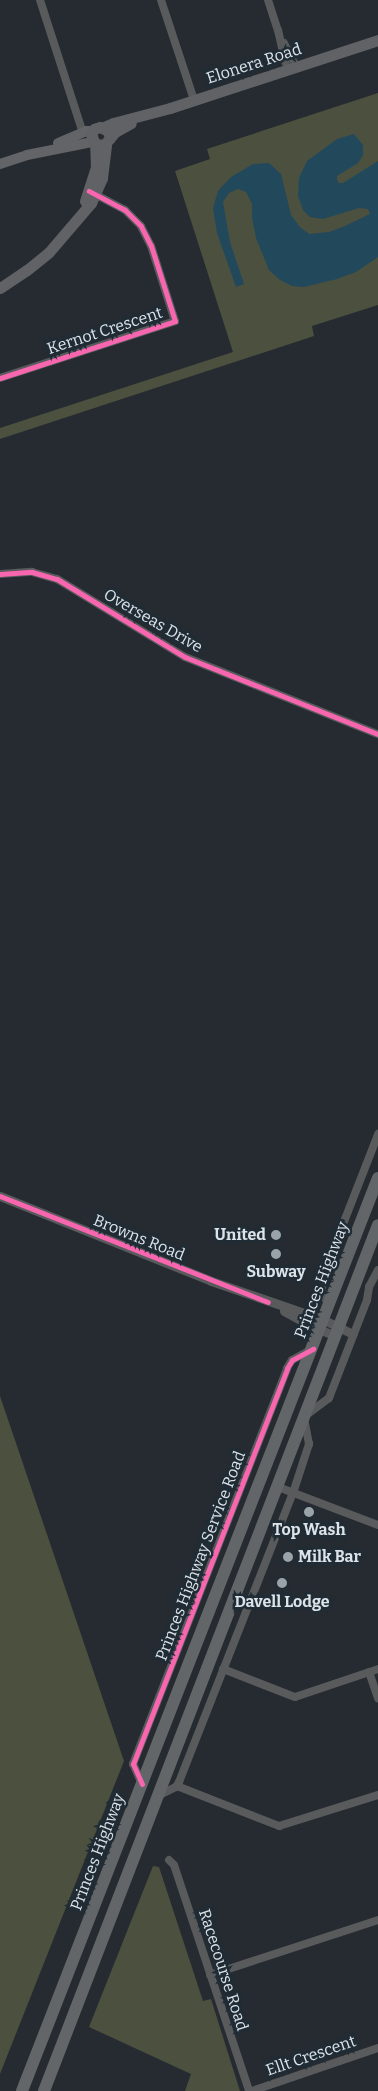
<!DOCTYPE html>
<style>
body{margin:0}
#map{position:relative;width:378px;height:2091px;overflow:hidden;background:#252b30;font-family:Bitter,serif}
div>[style]{position:absolute}
.green>*{inset:0;background:#4b513e}
.water>*{inset:0;background:#22485c}
.minor>*{height:8px;margin:-4px;padding:0 4px;transform-origin:4px;border-radius:4px;background:#585a5c}
.tertiary>*{height:9px;margin:-4.5px;padding:0 4.5px;transform-origin:4.5px;border-radius:4.5px;background:#585a5c}
.secondary>*{height:10px;margin:-5px;padding:0 5px;transform-origin:5px;border-radius:5px;background:#636467}
.primary>*{height:11px;margin:-5.5px;padding:0 5.5px;transform-origin:5.5px;border-radius:5.5px;background:#606266}
.trunk>*{height:12px;margin:-6px;padding:0 6px;transform-origin:6px;border-radius:6px;background:#636669}
.cycleway>*{height:5px;margin:-2.5px;padding:0 2.5px;transform-origin:2.5px;border-radius:2.5px;background:#f766af}
.dots>*{width:14px;height:14px;translate:-50% -50%;box-sizing:border-box;border:2px solid #202c35;border-radius:50%}
span{translate:-50% -50%;white-space:nowrap;text-align:center;line-height:1.15;-webkit-text-stroke:5px #202c35;paint-order:stroke}
.street-label{font-size:16px;color:#dce3e9}
.poi-label{font-size:16px;color:#dce3e9;font-weight:700}
.right{translate:-100% -50%;text-align:right}
.left{translate:0 -50%;text-align:left}
</style>
<div id="map">
<div class="green">
<div style="clip-path:polygon(378px 93px,378px 305px,312px 326px,314px 336px,0 439px,0 428px,233px 352px,175px 171px,210px 159px,207px 149px)"></div>
<div style="clip-path:polygon(0 1396px,124px 1761px,0 2074px)"></div>
<div style="clip-path:polygon(153px 1866px,159px 1867px,203px 2001px,211px 1999px,240px 2091px,185px 2091px,191px 2074px,89px 2027px)"></div>
</div>
<div class="water">
<div style="clip-path:polygon(354px 134px,363px 145px,363px 155px,358px 163px,337px 176px,337px 180px,339px 183px,343px 183px,378px 161px,378px 257px,356px 272px,337px 279px,304px 287px,292px 286px,280px 280px,269px 270px,256px 238px,252px 218px,252px 204px,246px 192px,238px 189px,229px 193px,223px 202px,230px 242px,244px 284px,236px 287px,217px 233px,213px 208px,218px 191px,231px 177px,253px 164px,269px 163px,281px 174px,291px 215px,300px 227px,309px 234px,329px 232px,345px 226px,370px 214px,368px 209px,359px 208px,323px 219px,310px 217px,303px 210px,298px 196px,299px 178px,307px 161px,337px 139px)"></div>
</div>
<div class="minor">
<div style="left:40px;top:0;width:140px;rotate:72.1deg"></div>
<div style="left:161px;top:0;width:105px;rotate:71.7deg"></div>
<div style="left:268px;top:0;width:32px;rotate:72deg"></div>
<div style="left:278px;top:30px;width:41px;rotate:77.3deg"></div>
<div style="left:284px;top:43px;width:27px;rotate:63deg"></div>
<div style="left:0;top:378px;width:184px;rotate:-18deg"></div>
<div style="left:175px;top:321px;width:79px;rotate:-107.7deg"></div>
<div style="left:151px;top:246px;width:22px;rotate:-117deg"></div>
<div style="left:141px;top:226px;width:23px;rotate:-135deg"></div>
<div style="left:125px;top:210px;width:38px;rotate:-152deg"></div>
<div style="left:0;top:574px;width:32px;rotate:-4deg"></div>
<div style="left:32px;top:572px;width:26px;rotate:16deg"></div>
<div style="left:57px;top:579px;width:150px;rotate:31.4deg"></div>
<div style="left:185px;top:657px;width:208px;rotate:21.8deg"></div>
<div style="left:329px;top:1305px;width:14px;rotate:-120deg"></div>
<div style="left:322px;top:1293px;width:15px;rotate:-90deg"></div>
<div style="left:322px;top:1278px;width:155px;rotate:-68.7deg"></div>
<div style="left:305px;top:1416px;width:30px;rotate:-37deg"></div>
<div style="left:329px;top:1398px;width:105px;rotate:-68.8deg"></div>
<div style="left:367px;top:1300px;width:13px;rotate:-81deg"></div>
<div style="left:369px;top:1287px;width:19px;rotate:-62deg"></div>
<div style="left:278px;top:1487px;width:107px;rotate:20.8deg"></div>
<div style="left:223px;top:1669px;width:77px;rotate:21.3deg"></div>
<div style="left:295px;top:1697px;width:88px;rotate:-18.6deg"></div>
<div style="left:369px;top:1672px;width:28px;rotate:71deg"></div>
<div style="left:142px;top:1784px;width:22px;rotate:-114deg"></div>
<div style="left:133px;top:1764px;width:425px;rotate:-68.7deg"></div>
<div style="left:287px;top:1368px;width:9px;rotate:-58deg"></div>
<div style="left:292px;top:1360px;width:21px;rotate:-28deg"></div>
<div style="left:177px;top:1786px;width:110px;rotate:21.4deg"></div>
<div style="left:279px;top:1826px;width:104px;rotate:-17.4deg"></div>
<div style="left:158px;top:1796px;width:20px;rotate:-27deg"></div>
<div style="left:176px;top:1787px;width:6px;rotate:-59deg"></div>
<div style="left:179px;top:1782px;width:311px;rotate:-68.5deg"></div>
<div style="left:293px;top:1493px;width:52px;rotate:-71.9deg"></div>
<div style="left:309px;top:1444px;width:25px;rotate:-101deg"></div>
<div style="left:169px;top:1860px;width:7px;rotate:45deg"></div>
<div style="left:174px;top:1865px;width:238px;rotate:71.6deg"></div>
<div style="left:210px;top:1975px;width:177px;rotate:-18.1deg"></div>
<div style="left:252px;top:2091px;width:133px;rotate:-18.8deg"></div>
</div>
<div class="tertiary">
<div style="left:0;top:1196px;width:227px;rotate:21.9deg"></div>
<div style="left:211px;top:1281px;width:120px;rotate:19deg"></div>
<div style="left:324px;top:1320px;width:32px;rotate:26deg"></div>
<div style="left:284px;top:1311px;width:26px;rotate:29deg"></div>
<div style="left:307px;top:1324px;width:30px;rotate:23deg"></div>
</div>
<div class="secondary">
<div style="left:58px;top:143px;width:30px;rotate:-23deg"></div>
<div style="left:86px;top:131px;width:6px"></div>
<div style="left:0;top:164px;width:28px;rotate:-18deg"></div>
<div style="left:27px;top:155px;width:66px;rotate:-11.3deg"></div>
</div>
<div class="primary">
<div style="left:104px;top:127px;width:10px;rotate:-24deg"></div>
<div style="left:113px;top:123px;width:59px;rotate:-14.7deg"></div>
<div style="left:170px;top:108px;width:219px;rotate:-18.1deg"></div>
<div style="left:110px;top:138px;width:7px;rotate:-106deg"></div>
<div style="left:108px;top:131px;width:9px;rotate:-153deg"></div>
<div style="left:100px;top:127px;width:6px;rotate:162deg"></div>
<div style="left:94px;top:129px;width:6px;rotate:121deg"></div>
<div style="left:91px;top:134px;width:11px;rotate:68deg"></div>
<div style="left:95px;top:144px;width:9px;rotate:6deg"></div>
<div style="left:104px;top:145px;width:17px;rotate:-50deg"></div>
<div style="left:115px;top:132px;width:18px;rotate:-29deg"></div>
<div style="left:85px;top:201px;width:35px;rotate:-72deg"></div>
<div style="left:96px;top:168px;width:24px;rotate:-92deg"></div>
<div style="left:0;top:288px;width:32px;rotate:-34deg"></div>
<div style="left:27px;top:270px;width:28px;rotate:-39deg"></div>
<div style="left:49px;top:252px;width:65px;rotate:-49.4deg"></div>
<div style="left:91px;top:203px;width:27px;rotate:-66deg"></div>
<div style="left:102px;top:178px;width:34px;rotate:-83deg"></div>
</div>
<div class="trunk">
<div style="left:22px;top:2091px;width:980px;rotate:-68.7deg"></div>
<div style="left:44px;top:2091px;width:928px;rotate:-68.91deg"></div>
</div>
<div class="cycleway">
<div style="left:0;top:378px;width:184px;rotate:-18deg"></div>
<div style="left:175px;top:321px;width:79px;rotate:-107.7deg"></div>
<div style="left:151px;top:246px;width:22px;rotate:-117deg"></div>
<div style="left:141px;top:226px;width:23px;rotate:-135deg"></div>
<div style="left:125px;top:210px;width:41px;rotate:-152.2deg"></div>
<div style="left:0;top:574px;width:32px;rotate:-4deg"></div>
<div style="left:32px;top:572px;width:26px;rotate:16deg"></div>
<div style="left:57px;top:579px;width:150px;rotate:31.4deg"></div>
<div style="left:185px;top:657px;width:208px;rotate:21.8deg"></div>
<div style="left:0;top:1196px;width:288px;rotate:21.6deg"></div>
<div style="left:142px;top:1784px;width:22px;rotate:-114deg"></div>
<div style="left:133px;top:1764px;width:425px;rotate:-68.7deg"></div>
<div style="left:287px;top:1368px;width:9px;rotate:-58deg"></div>
<div style="left:292px;top:1360px;width:24px;rotate:-28deg"></div>
</div>
<div class="dots">
<div style="left:276px;top:1235px;background:#9ca3a8"></div>
<div style="left:276px;top:1254px;background:#9ca3a8"></div>
<div style="left:309px;top:1512px;background:#9ca3a8"></div>
<div style="left:288px;top:1557px;background:#9ca3a8"></div>
<div style="left:282px;top:1583px;background:#9ca3a8"></div>
</div>
<div class="street-label">
<span style="left:254px;top:64px;rotate:-18deg">Elonera Road</span>
<span style="left:105px;top:331px;rotate:-18deg">Kernot Crescent</span>
<span style="left:153px;top:621px;rotate:30deg">Overseas Drive</span>
<span style="left:139px;top:1238px;rotate:22deg">Browns Road</span>
<span style="left:322px;top:1280px;rotate:-69deg">Princes Highway</span>
<span style="left:201px;top:1556px;rotate:-69deg">Princes Highway Service Road</span>
<span style="left:98px;top:1852px;rotate:-69deg">Princes Highway</span>
<span style="left:223px;top:1970px;rotate:72deg">Racecourse Road</span>
<span style="left:311px;top:2056px;rotate:-19deg">Ellt Crescent</span>
</div>
<div class="poi-label">
<span class="right" style="left:266px;top:1235px">United</span>
<span style="left:276px;top:1272px">Subway</span>
<span style="left:309px;top:1530px">Top Wash</span>
<span class="left" style="left:298px;top:1557px">Milk Bar</span>
<span style="left:282px;top:1602px">Davell Lodge</span>
</div>
</div>
